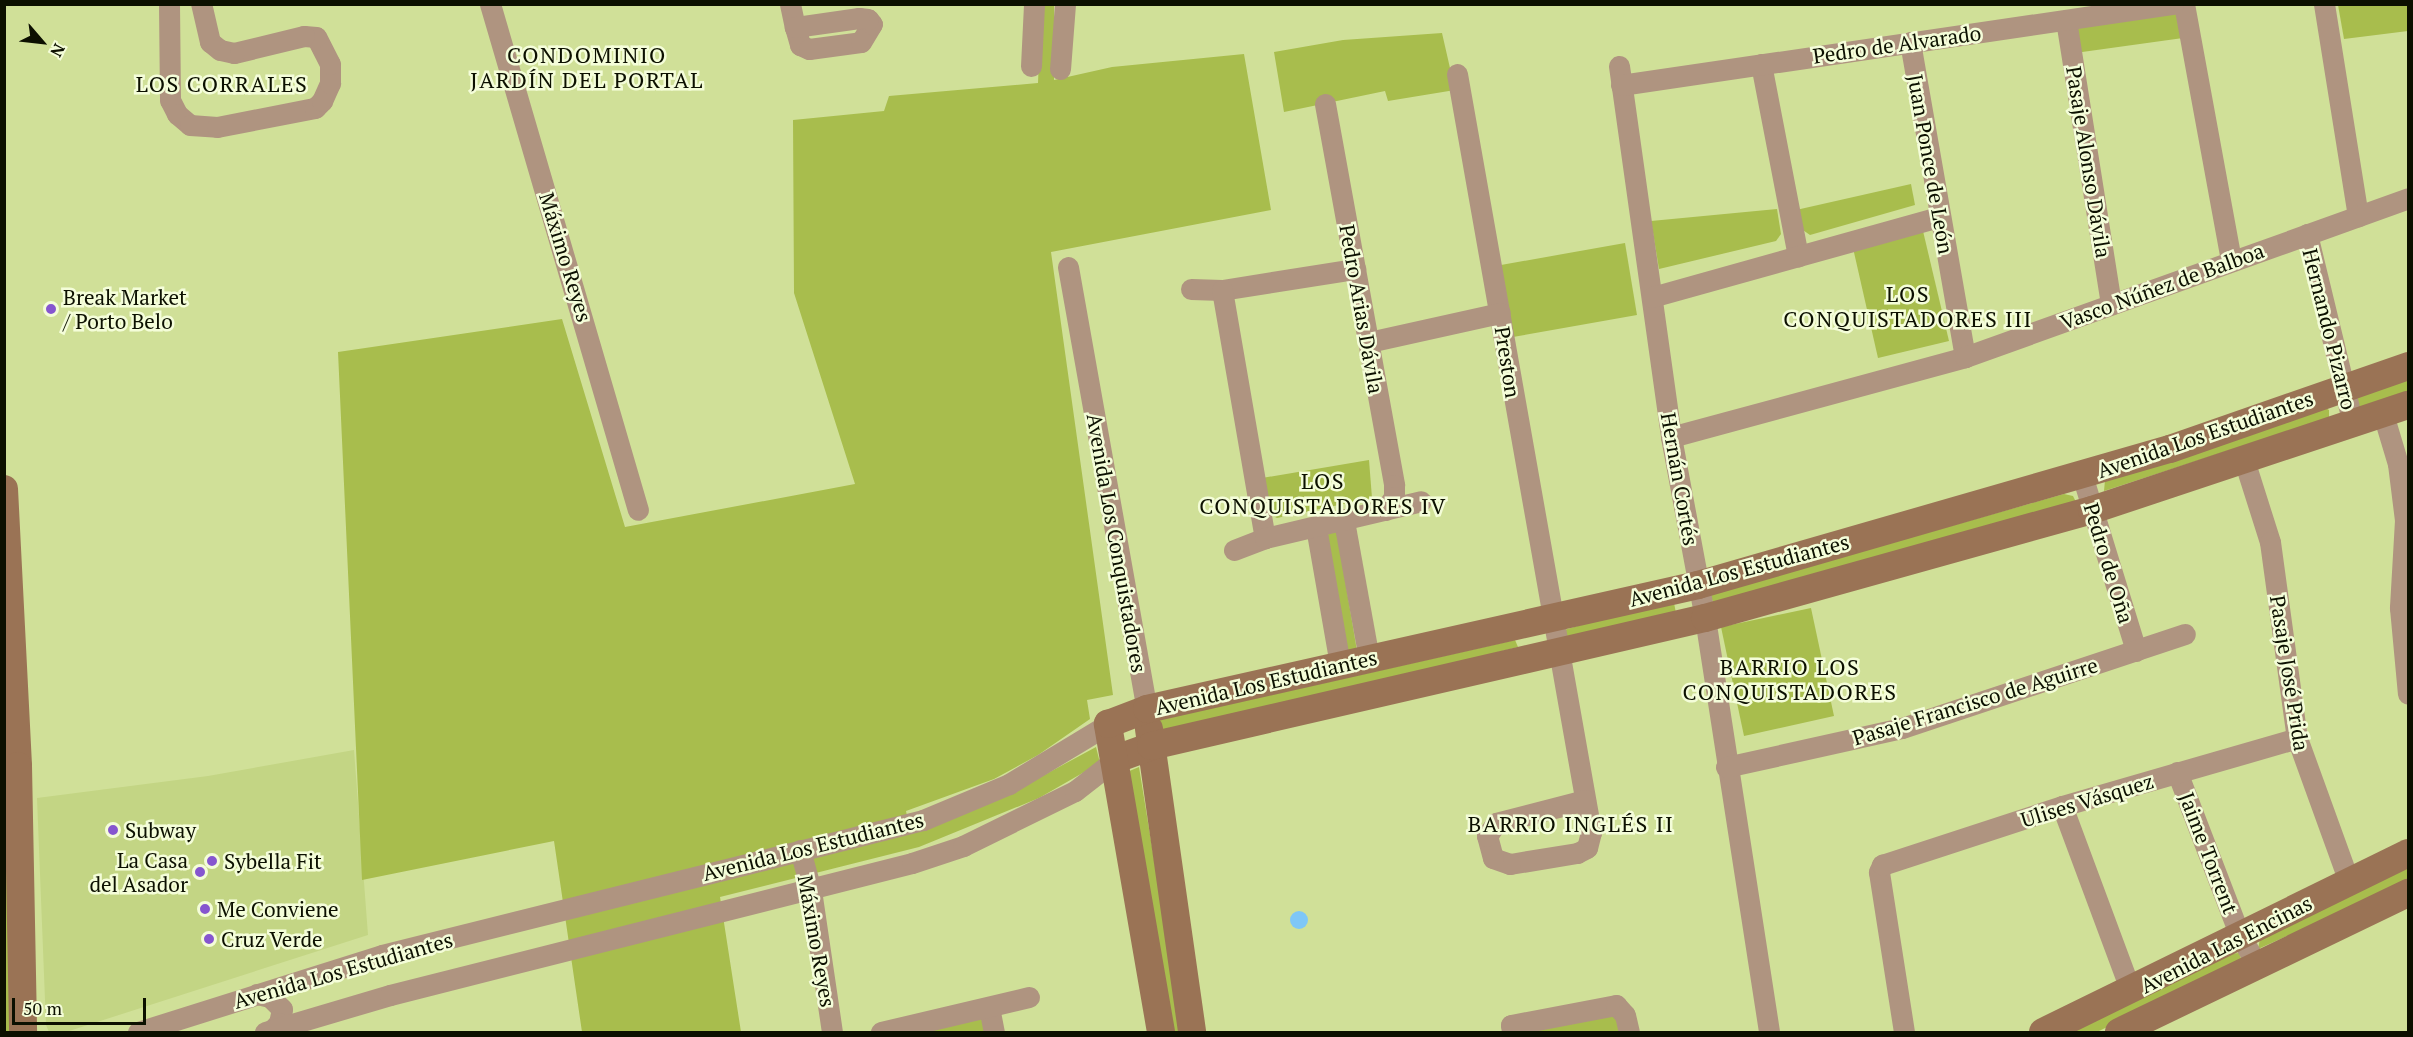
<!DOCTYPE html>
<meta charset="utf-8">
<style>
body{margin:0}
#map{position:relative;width:2413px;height:1037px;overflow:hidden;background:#d0e098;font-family:"PT Serif",serif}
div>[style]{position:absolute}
.built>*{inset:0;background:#c3d584}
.green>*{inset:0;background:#a8bd4d}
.water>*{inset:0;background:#7ec7f7}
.round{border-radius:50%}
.street>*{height:21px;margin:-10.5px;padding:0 10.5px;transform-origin:10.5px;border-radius:10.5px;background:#af9480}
.secondary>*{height:28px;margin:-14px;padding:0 14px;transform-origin:14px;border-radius:14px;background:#9a7355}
.dots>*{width:16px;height:16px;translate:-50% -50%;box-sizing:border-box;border:3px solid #f4fdd9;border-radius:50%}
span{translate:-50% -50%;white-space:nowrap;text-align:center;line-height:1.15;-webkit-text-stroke:5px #f4fdd9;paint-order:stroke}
.street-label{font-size:21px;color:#0c1000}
.poi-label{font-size:21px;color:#0c1000}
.left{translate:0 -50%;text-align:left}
.right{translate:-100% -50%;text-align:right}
.neighbourhood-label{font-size:22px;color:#0c1000;letter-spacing:1.5px}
.frame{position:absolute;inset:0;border:6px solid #0c1000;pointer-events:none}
.north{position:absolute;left:12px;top:12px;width:60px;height:60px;-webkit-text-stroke:4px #f4fdd9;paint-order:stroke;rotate:118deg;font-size:16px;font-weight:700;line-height:24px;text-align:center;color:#0c1000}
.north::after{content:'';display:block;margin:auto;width:21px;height:27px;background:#0c1000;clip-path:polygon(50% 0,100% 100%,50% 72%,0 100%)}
.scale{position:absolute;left:12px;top:998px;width:134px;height:27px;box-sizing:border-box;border:3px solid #0c1000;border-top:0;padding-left:8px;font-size:18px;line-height:21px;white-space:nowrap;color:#0c1000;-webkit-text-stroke:4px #f4fdd9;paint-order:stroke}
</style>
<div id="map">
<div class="built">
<div style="clip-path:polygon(354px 750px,368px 935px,66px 1032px,49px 1032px,46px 1025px,37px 798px,208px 776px)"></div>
</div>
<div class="green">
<div style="clip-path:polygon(1041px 5px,1054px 5px,1054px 80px,1112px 67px,1244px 54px,1271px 210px,1051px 252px,1113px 695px,1087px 700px,1090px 719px,1038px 755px,994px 779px,906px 811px,911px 834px,1009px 794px,1096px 747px,1100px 763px,1039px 798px,919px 847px,720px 897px,741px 1032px,582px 1032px,554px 841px,362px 880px,338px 352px,562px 319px,625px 527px,855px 484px,794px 293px,793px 120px,884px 111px,889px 96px,1038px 83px)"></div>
<div style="clip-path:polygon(2338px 5px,2408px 5px,2408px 31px,2344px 39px)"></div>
<div style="clip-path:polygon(2179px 10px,2183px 38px,2075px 53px,2071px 25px)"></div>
<div style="clip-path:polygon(1442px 33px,1455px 90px,1388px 101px,1385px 91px,1284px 112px,1274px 52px,1343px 40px)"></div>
<div style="clip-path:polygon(1911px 184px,1915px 205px,1810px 235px,1800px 228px,1796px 210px)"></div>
<div style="clip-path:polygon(1777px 209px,1781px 234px,1776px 241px,1659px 269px,1651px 221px)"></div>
<div style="clip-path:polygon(1923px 231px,1949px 341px,1878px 358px,1853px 248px)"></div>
<div style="clip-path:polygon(1625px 243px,1637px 315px,1513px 337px,1501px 265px)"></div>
<div style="clip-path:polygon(2408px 377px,2408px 392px,2361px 408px,2354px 405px,2357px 395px)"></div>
<div style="clip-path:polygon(2323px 406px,2329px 410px,2329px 418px,2104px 491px,2105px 480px)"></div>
<div style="clip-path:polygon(1369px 460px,1372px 498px,1277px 518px,1267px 513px,1262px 478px)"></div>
<div style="clip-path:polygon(2064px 494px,2073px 496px,2076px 502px,1714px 605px,1710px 594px)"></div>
<div style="clip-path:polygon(1337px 531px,1357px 651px,1346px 653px,1327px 538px,1329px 532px)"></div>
<div style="clip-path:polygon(1673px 598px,1676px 613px,1569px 642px,1564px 630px)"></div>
<div style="clip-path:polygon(1811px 608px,1834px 716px,1744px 736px,1721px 627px)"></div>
<div style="clip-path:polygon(1515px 640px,1518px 647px,1162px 737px,1158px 720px)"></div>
<div style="clip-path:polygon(4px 661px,20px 1032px,4px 1032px)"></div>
<div style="clip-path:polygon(1139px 767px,1173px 976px,1183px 1032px,1169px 1032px,1127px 772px)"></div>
<div style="clip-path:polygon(2408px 867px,2408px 882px,2258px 949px,2260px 939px)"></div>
<div style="clip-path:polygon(2239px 953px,2242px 961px,2097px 1032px,2064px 1032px,2229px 954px)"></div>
<div style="clip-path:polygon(1615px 1012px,1623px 1032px,1527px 1032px)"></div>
<div style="clip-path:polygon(984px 1014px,987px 1032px,909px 1032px)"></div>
</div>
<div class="water">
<div class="round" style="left:1290px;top:911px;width:18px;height:18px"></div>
</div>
<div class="street">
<div style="left:169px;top:4px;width:96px;rotate:89.4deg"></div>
<div style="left:170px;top:100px;width:16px;rotate:63deg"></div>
<div style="left:177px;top:114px;width:17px;rotate:40deg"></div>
<div style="left:190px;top:125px;width:27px;rotate:4deg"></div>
<div style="left:217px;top:127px;width:100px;rotate:-11deg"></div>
<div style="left:315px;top:108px;width:10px;rotate:-45deg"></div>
<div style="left:322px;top:101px;width:20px;rotate:-66deg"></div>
<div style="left:330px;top:83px;width:19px;rotate:-90deg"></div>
<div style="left:330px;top:64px;width:30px;rotate:-117deg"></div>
<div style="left:316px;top:37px;width:12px;rotate:-175deg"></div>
<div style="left:304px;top:36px;width:72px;rotate:166.3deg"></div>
<div style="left:234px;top:53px;width:14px;rotate:-168deg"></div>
<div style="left:220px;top:50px;width:13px;rotate:-141deg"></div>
<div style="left:210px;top:42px;width:39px;rotate:-103deg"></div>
<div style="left:490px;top:4px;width:527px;rotate:73.7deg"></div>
<div style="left:790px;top:4px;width:24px;rotate:78deg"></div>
<div style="left:795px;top:27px;width:19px;rotate:74deg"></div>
<div style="left:800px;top:45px;width:10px;rotate:24deg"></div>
<div style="left:809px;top:49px;width:52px;rotate:-7.7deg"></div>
<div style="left:861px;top:42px;width:21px;rotate:-59deg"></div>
<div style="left:872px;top:24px;width:6px;rotate:-129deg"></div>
<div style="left:868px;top:19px;width:9px;rotate:-174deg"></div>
<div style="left:859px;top:18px;width:65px;rotate:172deg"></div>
<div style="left:2184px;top:4px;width:261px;rotate:79.6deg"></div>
<div style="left:2324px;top:4px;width:215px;rotate:80.9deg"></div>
<div style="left:2066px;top:20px;width:288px;rotate:81deg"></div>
<div style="left:1910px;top:42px;width:320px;rotate:80.1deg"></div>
<div style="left:1761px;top:64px;width:196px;rotate:79.1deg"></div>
<div style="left:1031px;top:66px;width:62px;rotate:-87.2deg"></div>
<div style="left:1619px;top:66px;width:375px;rotate:82deg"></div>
<div style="left:1671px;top:437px;width:184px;rotate:79.4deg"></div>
<div style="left:1705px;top:618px;width:419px;rotate:81.2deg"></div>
<div style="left:1060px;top:69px;width:65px;rotate:-85.6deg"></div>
<div style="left:1457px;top:74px;width:770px;rotate:79.97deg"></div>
<div style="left:1591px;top:832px;width:16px;rotate:104deg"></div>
<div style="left:1587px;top:848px;width:11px;rotate:153deg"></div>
<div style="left:1577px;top:853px;width:68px;rotate:170.7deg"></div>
<div style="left:1510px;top:864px;width:18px;rotate:-161deg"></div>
<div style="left:1493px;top:858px;width:23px;rotate:-105deg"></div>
<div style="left:1487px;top:836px;width:16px;rotate:-55deg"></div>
<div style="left:1496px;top:823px;width:92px;rotate:-14.5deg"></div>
<div style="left:1621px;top:85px;width:558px;rotate:-8.35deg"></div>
<div style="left:1325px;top:104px;width:387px;rotate:79.7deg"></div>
<div style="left:1394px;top:485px;width:12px;rotate:90deg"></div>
<div style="left:1394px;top:497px;width:16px;rotate:125deg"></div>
<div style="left:2307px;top:234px;width:195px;rotate:76.4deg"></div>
<div style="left:1068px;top:267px;width:449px;rotate:79.9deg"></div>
<div style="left:1191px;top:289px;width:31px;rotate:2deg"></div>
<div style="left:1222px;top:290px;width:135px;rotate:-9deg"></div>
<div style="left:1222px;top:290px;width:252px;rotate:80.2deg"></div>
<div style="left:1652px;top:297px;width:298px;rotate:-15.6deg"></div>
<div style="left:1369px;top:342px;width:134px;rotate:-12.5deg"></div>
<div style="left:2383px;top:414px;width:52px;rotate:73.3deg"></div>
<div style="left:2398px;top:464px;width:56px;rotate:82.9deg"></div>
<div style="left:2405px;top:520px;width:88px;rotate:93.3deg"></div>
<div style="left:2400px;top:608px;width:86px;rotate:84.7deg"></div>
<div style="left:1671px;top:437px;width:305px;rotate:-15.2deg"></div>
<div style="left:1965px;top:357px;width:471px;rotate:-19.7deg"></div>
<div style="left:2244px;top:460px;width:86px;rotate:72.4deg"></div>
<div style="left:2270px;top:542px;width:198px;rotate:82.2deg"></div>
<div style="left:2297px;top:738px;width:153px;rotate:70.1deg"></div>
<div style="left:2082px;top:475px;width:184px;rotate:72.9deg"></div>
<div style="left:1344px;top:521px;width:139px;rotate:79.7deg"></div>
<div style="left:1316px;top:527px;width:140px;rotate:80.1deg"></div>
<div style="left:1234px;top:550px;width:33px;rotate:-21deg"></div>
<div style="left:1265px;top:538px;width:160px;rotate:-13.3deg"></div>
<div style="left:1726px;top:767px;width:180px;rotate:-12.5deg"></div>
<div style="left:1902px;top:728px;width:298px;rotate:-18.4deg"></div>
<div style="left:2177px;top:772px;width:176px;rotate:69deg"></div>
<div style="left:2240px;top:936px;width:35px;rotate:59deg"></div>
<div style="left:2062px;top:806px;width:198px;rotate:69.6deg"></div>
<div style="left:800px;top:850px;width:41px;rotate:74.6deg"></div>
<div style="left:811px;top:890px;width:144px;rotate:81.6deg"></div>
<div style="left:257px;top:994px;width:13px;rotate:13deg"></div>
<div style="left:270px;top:997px;width:17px;rotate:45deg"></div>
<div style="left:282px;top:1009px;width:14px;rotate:102deg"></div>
<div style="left:279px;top:1023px;width:10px;rotate:135deg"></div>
<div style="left:989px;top:1007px;width:25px;rotate:79deg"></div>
<div style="left:138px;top:1032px;width:256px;rotate:-17.5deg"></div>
<div style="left:382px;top:955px;width:558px;rotate:-14.01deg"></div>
<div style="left:923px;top:820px;width:93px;rotate:-22.7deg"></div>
<div style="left:1009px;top:784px;width:116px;rotate:-31.2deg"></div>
<div style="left:265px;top:1032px;width:130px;rotate:-16.5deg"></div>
<div style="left:390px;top:995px;width:538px;rotate:-14.19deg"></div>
<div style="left:912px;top:863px;width:54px;rotate:-18.4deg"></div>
<div style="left:963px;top:846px;width:125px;rotate:-26.2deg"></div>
<div style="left:1075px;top:791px;width:52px;rotate:-38deg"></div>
<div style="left:881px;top:1032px;width:152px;rotate:-13.3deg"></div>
<div style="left:1512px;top:1032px;width:7px;rotate:-98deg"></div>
<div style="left:1511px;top:1025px;width:107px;rotate:-10.8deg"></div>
<div style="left:1616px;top:1005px;width:13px;rotate:48deg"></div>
<div style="left:1625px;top:1015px;width:17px;rotate:77deg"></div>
<div style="left:1904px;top:1032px;width:162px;rotate:-98.9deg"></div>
<div style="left:1879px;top:872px;width:8px;rotate:-67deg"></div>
<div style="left:1882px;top:865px;width:189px;rotate:-18.1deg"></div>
<div style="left:2062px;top:806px;width:245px;rotate:-16.1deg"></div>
</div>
<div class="secondary">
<div style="left:4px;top:489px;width:277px;rotate:87.1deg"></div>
<div style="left:18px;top:766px;width:266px;rotate:88.9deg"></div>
<div style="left:1149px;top:729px;width:306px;rotate:81.9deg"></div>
<div style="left:1116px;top:759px;width:37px;rotate:-20deg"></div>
<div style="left:1151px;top:746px;width:569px;rotate:-13.01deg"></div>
<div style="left:1705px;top:618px;width:402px;rotate:-15.6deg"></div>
<div style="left:2092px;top:510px;width:333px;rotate:-18.4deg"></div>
<div style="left:1161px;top:1032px;width:313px;rotate:-99.8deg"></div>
<div style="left:1108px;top:724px;width:42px;rotate:-21deg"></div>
<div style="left:1147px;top:709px;width:565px;rotate:-12.68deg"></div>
<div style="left:1698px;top:585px;width:491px;rotate:-16.1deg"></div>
<div style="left:2170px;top:449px;width:252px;rotate:-19.2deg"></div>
<div style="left:2043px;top:1032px;width:407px;rotate:-26.1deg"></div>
<div style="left:2119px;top:1032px;width:321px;rotate:-25.7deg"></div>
</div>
<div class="dots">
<div style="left:51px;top:309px;background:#8656cf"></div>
<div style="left:113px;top:830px;background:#8656cf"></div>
<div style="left:212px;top:861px;background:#8656cf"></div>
<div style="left:200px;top:872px;background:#8656cf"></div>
<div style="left:205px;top:909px;background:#8656cf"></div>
<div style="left:209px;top:939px;background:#8656cf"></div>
</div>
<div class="street-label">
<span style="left:1897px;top:44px;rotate:-8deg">Pedro de Alvarado</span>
<span style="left:2089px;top:162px;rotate:81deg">Pasaje Alonso Dávila</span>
<span style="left:1931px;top:164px;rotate:80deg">Juan Ponce de León</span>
<span style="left:566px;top:257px;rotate:73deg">Máximo Reyes</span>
<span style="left:2162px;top:286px;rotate:-20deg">Vasco Núñez de Balboa</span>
<span style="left:1362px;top:309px;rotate:80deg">Pedro Arias Dávila</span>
<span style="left:2330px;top:329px;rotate:76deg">Hernando Pizarro</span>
<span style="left:1508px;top:362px;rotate:81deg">Preston</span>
<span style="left:2205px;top:434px;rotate:-19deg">Avenida Los Estudiantes</span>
<span style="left:1680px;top:479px;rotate:80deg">Hernán Cortés</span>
<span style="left:1117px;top:543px;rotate:80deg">Avenida Los Conquistadores</span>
<span style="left:2109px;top:563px;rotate:73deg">Pedro de Oña</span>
<span style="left:1739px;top:570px;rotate:-15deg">Avenida Los Estudiantes</span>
<span style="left:2290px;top:673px;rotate:81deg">Pasaje José Prida</span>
<span style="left:1266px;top:682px;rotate:-13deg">Avenida Los Estudiantes</span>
<span style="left:1975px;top:701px;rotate:-17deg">Pasaje Francisco de Aguirre</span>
<span style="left:2087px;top:800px;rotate:-17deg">Ulises Vásquez</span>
<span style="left:813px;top:846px;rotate:-14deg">Avenida Los Estudiantes</span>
<span style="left:2209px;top:853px;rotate:69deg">Jaime Torrent</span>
<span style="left:817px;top:941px;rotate:80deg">Máximo Reyes</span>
<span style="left:2226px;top:944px;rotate:-27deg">Avenida Las Encinas</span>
<span style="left:343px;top:970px;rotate:-16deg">Avenida Los Estudiantes</span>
</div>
<div class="poi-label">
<span class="left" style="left:63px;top:309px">Break Market<br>/ Porto Belo</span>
<span class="left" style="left:125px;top:830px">Subway</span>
<span class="right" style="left:188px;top:872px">La Casa<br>del Asador</span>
<span class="left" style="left:224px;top:861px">Sybella Fit</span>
<span class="left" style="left:217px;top:909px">Me Conviene</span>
<span class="left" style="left:221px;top:939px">Cruz Verde</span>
</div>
<div class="neighbourhood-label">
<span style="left:587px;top:67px">CONDOMINIO<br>JARDÍN DEL PORTAL</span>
<span style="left:222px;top:84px">LOS CORRALES</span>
<span style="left:1908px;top:306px">LOS<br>CONQUISTADORES III</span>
<span style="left:1323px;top:493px">LOS<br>CONQUISTADORES IV</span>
<span style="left:1790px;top:679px">BARRIO LOS<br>CONQUISTADORES</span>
<span style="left:1571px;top:824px">BARRIO INGLÉS II</span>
</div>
<div class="frame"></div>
<div class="north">N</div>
<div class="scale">50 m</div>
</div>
